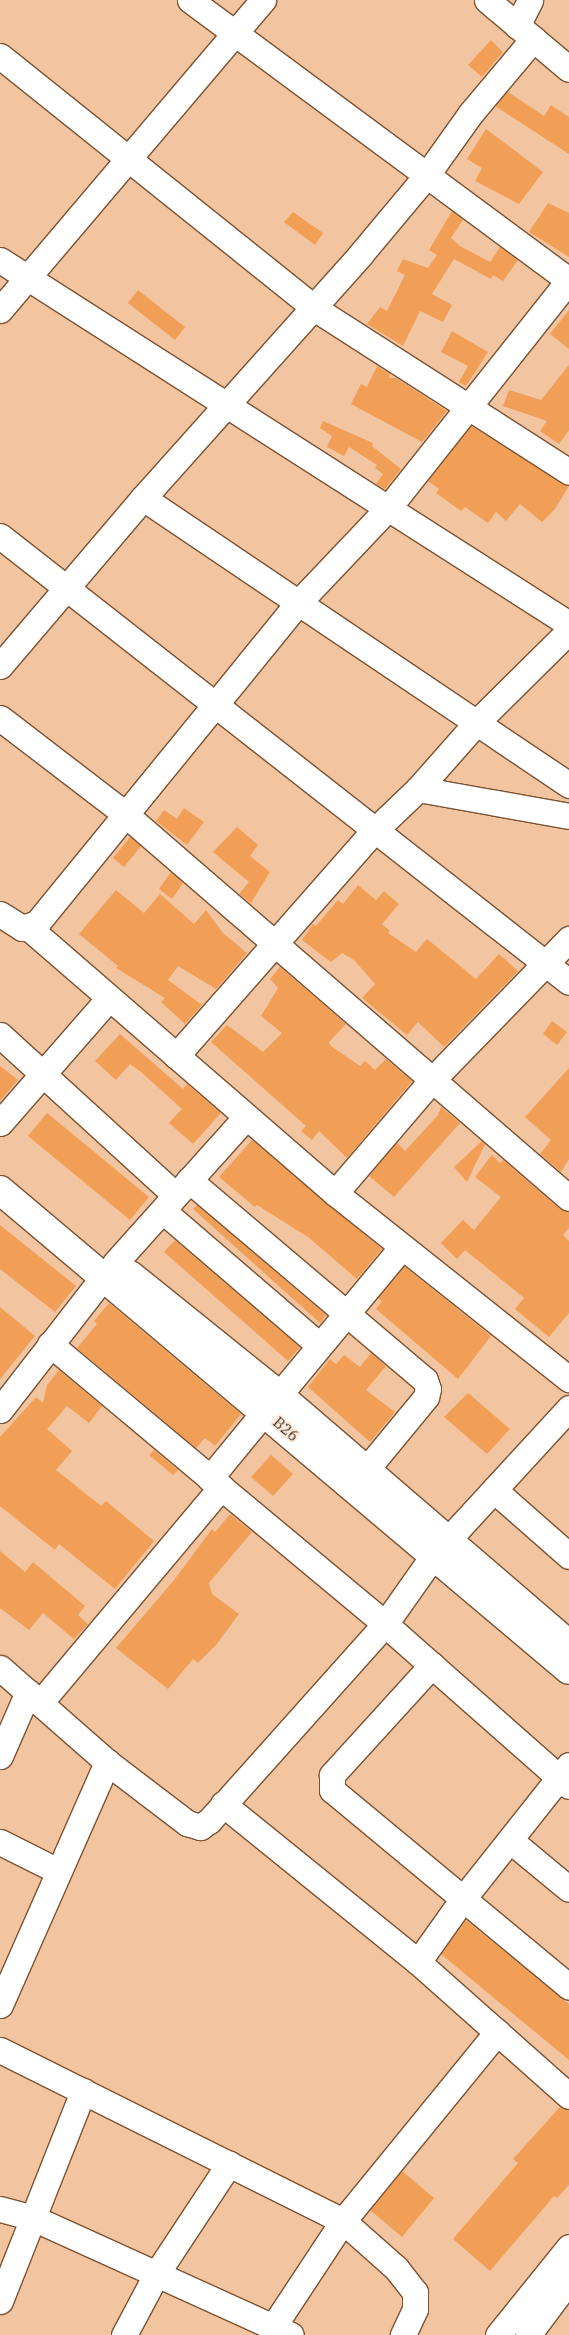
<!DOCTYPE html>
<style>
body{margin:0}
#map{position:relative;width:569px;height:2335px;overflow:hidden;background:#f2c49f;font-family:"IBM Plex Serif",serif}
div>[style]{position:absolute}
.building>*{inset:0;background:#f19f57}
.roads{filter:drop-shadow(1px 0 #7b5332) drop-shadow(-1px 0 #7b5332) drop-shadow(0 1px #7b5332) drop-shadow(0 -1px #7b5332)}
.minor>*{height:25px;margin:-12.5px;padding:0 12.5px;transform-origin:12.5px;border-radius:12.5px;background:#fff}
.highway>*{height:28px;margin:-14px;padding:0 14px;transform-origin:14px;border-radius:14px;background:#fff}
span{translate:-50% -50%;white-space:nowrap;text-align:center;line-height:1.15;-webkit-text-stroke:4.5px #feebdc;paint-order:stroke}
.street-label{font-size:15px;color:#3d2b1d}
</style>
<div id="map">
<div class="building">
<div style="clip-path:polygon(491px 40px,503px 52px,482px 77px,468px 65px)"></div>
<div style="clip-path:polygon(508px 92px,544px 116px,551px 105px,569px 117px,569px 154px,495px 106px)"></div>
<div style="clip-path:polygon(486px 129px,543px 172px,519px 204px,475px 181px,482px 168px,467px 159px)"></div>
<div style="clip-path:polygon(548px 203px,569px 213px,569px 257px,529px 232px)"></div>
<div style="clip-path:polygon(452px 211px,463px 220px,451px 238px,460px 246px,490px 262px,500px 247px,518px 260px,503px 281px,493px 275px,491px 279px,454px 259px,432px 294px,452px 305px,443px 322px,420px 311px,403px 346px,367px 324px,380px 307px,387px 311px,405px 275px,397px 271px,403px 259px,428px 268px,437px 255px,429px 250px)"></div>
<div style="clip-path:polygon(293px 212px,323px 233px,315px 245px,284px 222px)"></div>
<div style="clip-path:polygon(138px 290px,185px 327px,175px 340px,128px 303px)"></div>
<div style="clip-path:polygon(569px 310px,569px 349px,550px 334px)"></div>
<div style="clip-path:polygon(452px 331px,488px 352px,466px 386px,459px 382px,468px 366px,441px 352px)"></div>
<div style="clip-path:polygon(569px 365px,569px 430px,559px 444px,540px 431px,547px 421px,503px 406px,509px 390px,541px 400px)"></div>
<div style="clip-path:polygon(377px 366px,390px 374px,389px 378px,396px 378px,447px 411px,422px 442px,351px 404px,361px 384px,367px 387px)"></div>
<div style="clip-path:polygon(323px 421px,373px 443px,372px 446px,401px 469px,385px 489px,376px 484px,383px 474px,375px 468px,377px 465px,349px 447px,344px 456px,327px 447px,332px 436px,320px 428px)"></div>
<div style="clip-path:polygon(471px 426px,569px 486px,555px 509px,542px 522px,520px 504px,506px 521px,496px 512px,488px 523px,465px 507px,461px 511px,436px 493px,439px 489px,428px 481px)"></div>
<div style="clip-path:polygon(184px 808px,204px 822px,187px 845px,156px 821px,164px 810px,177px 819px)"></div>
<div style="clip-path:polygon(237px 827px,258px 845px,250px 856px,270px 872px,251px 903px,239px 894px,249px 882px,213px 852px)"></div>
<div style="clip-path:polygon(130px 837px,141px 846px,124px 867px,113px 858px)"></div>
<div style="clip-path:polygon(171px 872px,183px 883px,172px 899px,159px 889px)"></div>
<div style="clip-path:polygon(358px 885px,376px 900px,384px 891px,399px 904px,382px 924px,390px 931px,388px 933px,416px 952px,427px 939px,476px 979px,499px 954px,518px 971px,444px 1047px,418px 1022px,407px 1035px,362px 998px,375px 984px,354px 960px,342px 953px,331px 962px,302px 940px,313px 924px,316px 926px,338px 900px,343px 904px)"></div>
<div style="clip-path:polygon(116px 890px,144px 913px,160px 894px,194px 924px,206px 910px,223px 933px,247px 953px,216px 989px,178px 966px,168px 980px,202px 1005px,185px 1024px,161px 1002px,165px 998px,116px 968px,118px 966px,79px 934px)"></div>
<div style="clip-path:polygon(280px 967px,346px 1024px,329px 1042px,331px 1046px,360px 1066px,365px 1061px,375px 1070px,386px 1059px,412px 1081px,347px 1158px,319px 1131px,312px 1140px,301px 1131px,306px 1126px,211px 1042px,227px 1025px,263px 1052px,282px 1033px,261px 1016px,278px 988px,270px 979px)"></div>
<div style="clip-path:polygon(552px 1021px,567px 1032px,557px 1045px,543px 1034px)"></div>
<div style="clip-path:polygon(120px 1034px,183px 1089px,187px 1084px,221px 1113px,193px 1144px,169px 1123px,182px 1109px,141px 1072px,130px 1064px,116px 1080px,95px 1061px)"></div>
<div style="clip-path:polygon(0 1066px,18px 1080px,0 1101px)"></div>
<div style="clip-path:polygon(569px 1068px,569px 1159px,561px 1172px,540px 1154px,551px 1140px,525px 1117px)"></div>
<div style="clip-path:polygon(441px 1107px,460px 1123px,394px 1197px,369px 1176px,397px 1143px,405px 1151px,438px 1115px)"></div>
<div style="clip-path:polygon(47px 1113px,149px 1197px,130px 1220px,28px 1136px)"></div>
<div style="clip-path:polygon(252px 1140px,382px 1249px,357px 1279px,308px 1237px,257px 1205px,255px 1207px,219px 1177px)"></div>
<div style="clip-path:polygon(482px 1141px,485px 1144px,467px 1182px,454px 1167px)"></div>
<div style="clip-path:polygon(492px 1155px,500px 1163px,503px 1160px,560px 1209px,569px 1212px,569px 1228px,563px 1235px,569px 1241px,569px 1313px,549px 1337px,515px 1309px,524px 1298px,465px 1250px,457px 1259px,441px 1243px,463px 1220px,474px 1230px,501px 1197px,475px 1177px)"></div>
<div style="clip-path:polygon(197px 1205px,326px 1315px,320px 1323px,193px 1209px)"></div>
<div style="clip-path:polygon(0 1225px,76px 1286px,55px 1312px,0 1269px)"></div>
<div style="clip-path:polygon(175px 1240px,300px 1347px,288px 1361px,164px 1252px)"></div>
<div style="clip-path:polygon(404px 1266px,491px 1336px,458px 1379px,376px 1309px,382px 1301px,378px 1298px)"></div>
<div style="clip-path:polygon(109px 1303px,241px 1414px,215px 1446px,205px 1438px,196px 1448px,77px 1348px,97px 1324px,94px 1321px)"></div>
<div style="clip-path:polygon(0 1307px,35px 1336px,0 1379px)"></div>
<div style="clip-path:polygon(371px 1353px,386px 1366px,366px 1390px,395px 1412px,370px 1442px,308px 1387px,330px 1359px,336px 1364px,344px 1355px,360px 1367px)"></div>
<div style="clip-path:polygon(59px 1370px,102px 1406px,89px 1423px,67px 1406px,47px 1429px,72px 1451px,56px 1470px,101px 1506px,106px 1501px,154px 1541px,115px 1589px,59px 1544px,55px 1550px,0 1506px,0 1437px,36px 1397px,43px 1403px,47px 1385px)"></div>
<div style="clip-path:polygon(468px 1393px,510px 1429px,487px 1454px,444px 1417px)"></div>
<div style="clip-path:polygon(154px 1450px,178px 1470px,173px 1475px,149px 1455px)"></div>
<div style="clip-path:polygon(271px 1455px,293px 1474px,273px 1496px,251px 1477px)"></div>
<div style="clip-path:polygon(230px 1514px,252px 1532px,209px 1583px,212px 1594px,239px 1614px,216px 1645px,198px 1663px,193px 1659px,168px 1689px,116px 1648px,174px 1580px,212px 1529px,215px 1532px)"></div>
<div style="clip-path:polygon(0 1551px,25px 1572px,33px 1562px,85px 1606px,78px 1615px,88px 1624px,74px 1639px,43px 1613px,29px 1630px,0 1608px)"></div>
<div style="clip-path:polygon(466px 1920px,569px 2004px,569px 2060px,441px 1954px)"></div>
<div style="clip-path:polygon(560px 2107px,569px 2110px,569px 2185px,557px 2198px,554px 2196px,490px 2271px,453px 2239px,518px 2163px,513px 2159px)"></div>
<div style="clip-path:polygon(402px 2171px,434px 2198px,402px 2237px,370px 2210px)"></div>
</div>
<div class="roads">
<div class="minor">
<div style="left:190px;top:0;width:471px;rotate:36.5deg"></div>
<div style="left:487px;top:0;width:107px;rotate:40.1deg"></div>
<div style="left:517px;top:26px;width:29px;rotate:-63deg"></div>
<div style="left:0;top:56px;width:403px;rotate:38.7deg"></div>
<div style="left:314px;top:308px;width:303px;rotate:32.7deg"></div>
<div style="left:0;top:260px;width:675px;rotate:32.61deg"></div>
<div style="left:0;top:310px;width:407px;rotate:-49.7deg"></div>
<div style="left:143px;top:498px;width:514px;rotate:33.97deg"></div>
<div style="left:0;top:536px;width:723px;rotate:38.09deg"></div>
<div style="left:0;top:666px;width:221px;rotate:-49.6deg"></div>
<div style="left:143px;top:498px;width:326px;rotate:-48.2deg"></div>
<div style="left:360px;top:255px;width:103px;rotate:-50.1deg"></div>
<div style="left:426px;top:176px;width:77px;rotate:-54.5deg"></div>
<div style="left:471px;top:113px;width:97px;rotate:-50deg"></div>
<div style="left:0;top:718px;width:158px;rotate:37.5deg"></div>
<div style="left:125px;top:814px;width:587px;rotate:40.86deg"></div>
<div style="left:418px;top:789px;width:153px;rotate:10.1deg"></div>
<div style="left:0;top:914px;width:26px;rotate:32deg"></div>
<div style="left:22px;top:928px;width:16px;rotate:-18deg"></div>
<div style="left:37px;top:923px;width:412px;rotate:-50.8deg"></div>
<div style="left:297px;top:604px;width:134px;rotate:-46.5deg"></div>
<div style="left:389px;top:507px;width:290px;rotate:-51.6deg"></div>
<div style="left:29px;top:928px;width:405px;rotate:40.9deg"></div>
<div style="left:335px;top:1193px;width:299px;rotate:38.5deg"></div>
<div style="left:0;top:1035px;width:237px;rotate:42.4deg"></div>
<div style="left:176px;top:1056px;width:300px;rotate:-48.7deg"></div>
<div style="left:374px;top:831px;width:61px;rotate:-43.7deg"></div>
<div style="left:418px;top:789px;width:91px;rotate:-48.6deg"></div>
<div style="left:478px;top:721px;width:128px;rotate:-44.7deg"></div>
<div style="left:0;top:1123px;width:166px;rotate:-48.9deg"></div>
<div style="left:189px;top:1180px;width:309px;rotate:40.3deg"></div>
<div style="left:425px;top:1380px;width:9px;rotate:72deg"></div>
<div style="left:428px;top:1389px;width:8px;rotate:104deg"></div>
<div style="left:426px;top:1397px;width:96px;rotate:129.5deg"></div>
<div style="left:335px;top:1193px;width:149px;rotate:-49.4deg"></div>
<div style="left:432px;top:1080px;width:197px;rotate:-45.8deg"></div>
<div style="left:163px;top:1211px;width:206px;rotate:40.7deg"></div>
<div style="left:115px;top:1263px;width:195px;rotate:-48.1deg"></div>
<div style="left:50px;top:1344px;width:209px;rotate:39.9deg"></div>
<div style="left:279px;top:1395px;width:191px;rotate:-50.3deg"></div>
<div style="left:0;top:1410px;width:168px;rotate:-52.2deg"></div>
<div style="left:265px;top:1411px;width:87px;rotate:129.4deg"></div>
<div style="left:210px;top:1478px;width:228px;rotate:39.8deg"></div>
<div style="left:385px;top:1624px;width:245px;rotate:41.4deg"></div>
<div style="left:494px;top:1490px;width:100px;rotate:41.3deg"></div>
<div style="left:432px;top:1665px;width:149px;rotate:132.3deg"></div>
<div style="left:332px;top:1775px;width:15px;rotate:90deg"></div>
<div style="left:332px;top:1790px;width:308px;rotate:39.7deg"></div>
<div style="left:0;top:1668px;width:142px;rotate:41.3deg"></div>
<div style="left:107px;top:1762px;width:101px;rotate:37.3deg"></div>
<div style="left:187px;top:1823px;width:14px;rotate:17deg"></div>
<div style="left:200px;top:1827px;width:11px;rotate:-34deg"></div>
<div style="left:209px;top:1821px;width:264px;rotate:-48.2deg"></div>
<div style="left:385px;top:1624px;width:83px;rotate:-54.8deg"></div>
<div style="left:433px;top:1556px;width:201px;rotate:-47.4deg"></div>
<div style="left:40px;top:1703px;width:282px;rotate:-50deg"></div>
<div style="left:0;top:1756px;width:70px;rotate:-66.4deg"></div>
<div style="left:223px;top:1804px;width:251px;rotate:39deg"></div>
<div style="left:418px;top:1962px;width:202px;rotate:41.6deg"></div>
<div style="left:511px;top:1841px;width:75px;rotate:39.6deg"></div>
<div style="left:0;top:1842px;width:65px;rotate:26.6deg"></div>
<div style="left:418px;top:1962px;width:76px;rotate:-54.6deg"></div>
<div style="left:462px;top:1900px;width:172px;rotate:-51.6deg"></div>
<div style="left:0;top:2005px;width:266px;rotate:-66.2deg"></div>
<div style="left:0;top:2050px;width:383px;rotate:26.5deg"></div>
<div style="left:343px;top:2221px;width:71px;rotate:41.6deg"></div>
<div style="left:396px;top:2268px;width:31px;rotate:52deg"></div>
<div style="left:415px;top:2292px;width:17px;rotate:90deg"></div>
<div style="left:415px;top:2309px;width:29px;rotate:115deg"></div>
<div style="left:0;top:2209px;width:34px;rotate:15deg"></div>
<div style="left:33px;top:2218px;width:283px;rotate:24.4deg"></div>
<div style="left:0;top:2301px;width:226px;rotate:-68.4deg"></div>
<div style="left:273px;top:2327px;width:127px;rotate:-56.6deg"></div>
<div style="left:343px;top:2221px;width:244px;rotate:-50.8deg"></div>
<div style="left:124px;top:2335px;width:70px;rotate:-62deg"></div>
<div style="left:157px;top:2273px;width:131px;rotate:-56.6deg"></div>
<div style="left:498px;top:2335px;width:113px;rotate:-51.1deg"></div>
<div style="left:528px;top:2335px;width:69px;rotate:-53.3deg"></div>
</div>
<div class="highway">
<div style="left:0;top:1190px;width:744px;rotate:40.15deg"></div>
<div style="left:130px;top:1275px;width:191px;rotate:38.8deg"></div>
<div style="left:279px;top:1395px;width:382px;rotate:40.7deg"></div>
</div>
</div>
<div class="street-label">
<span style="left:286px;top:1429px;rotate:41deg">B26</span>
</div>
</div>
